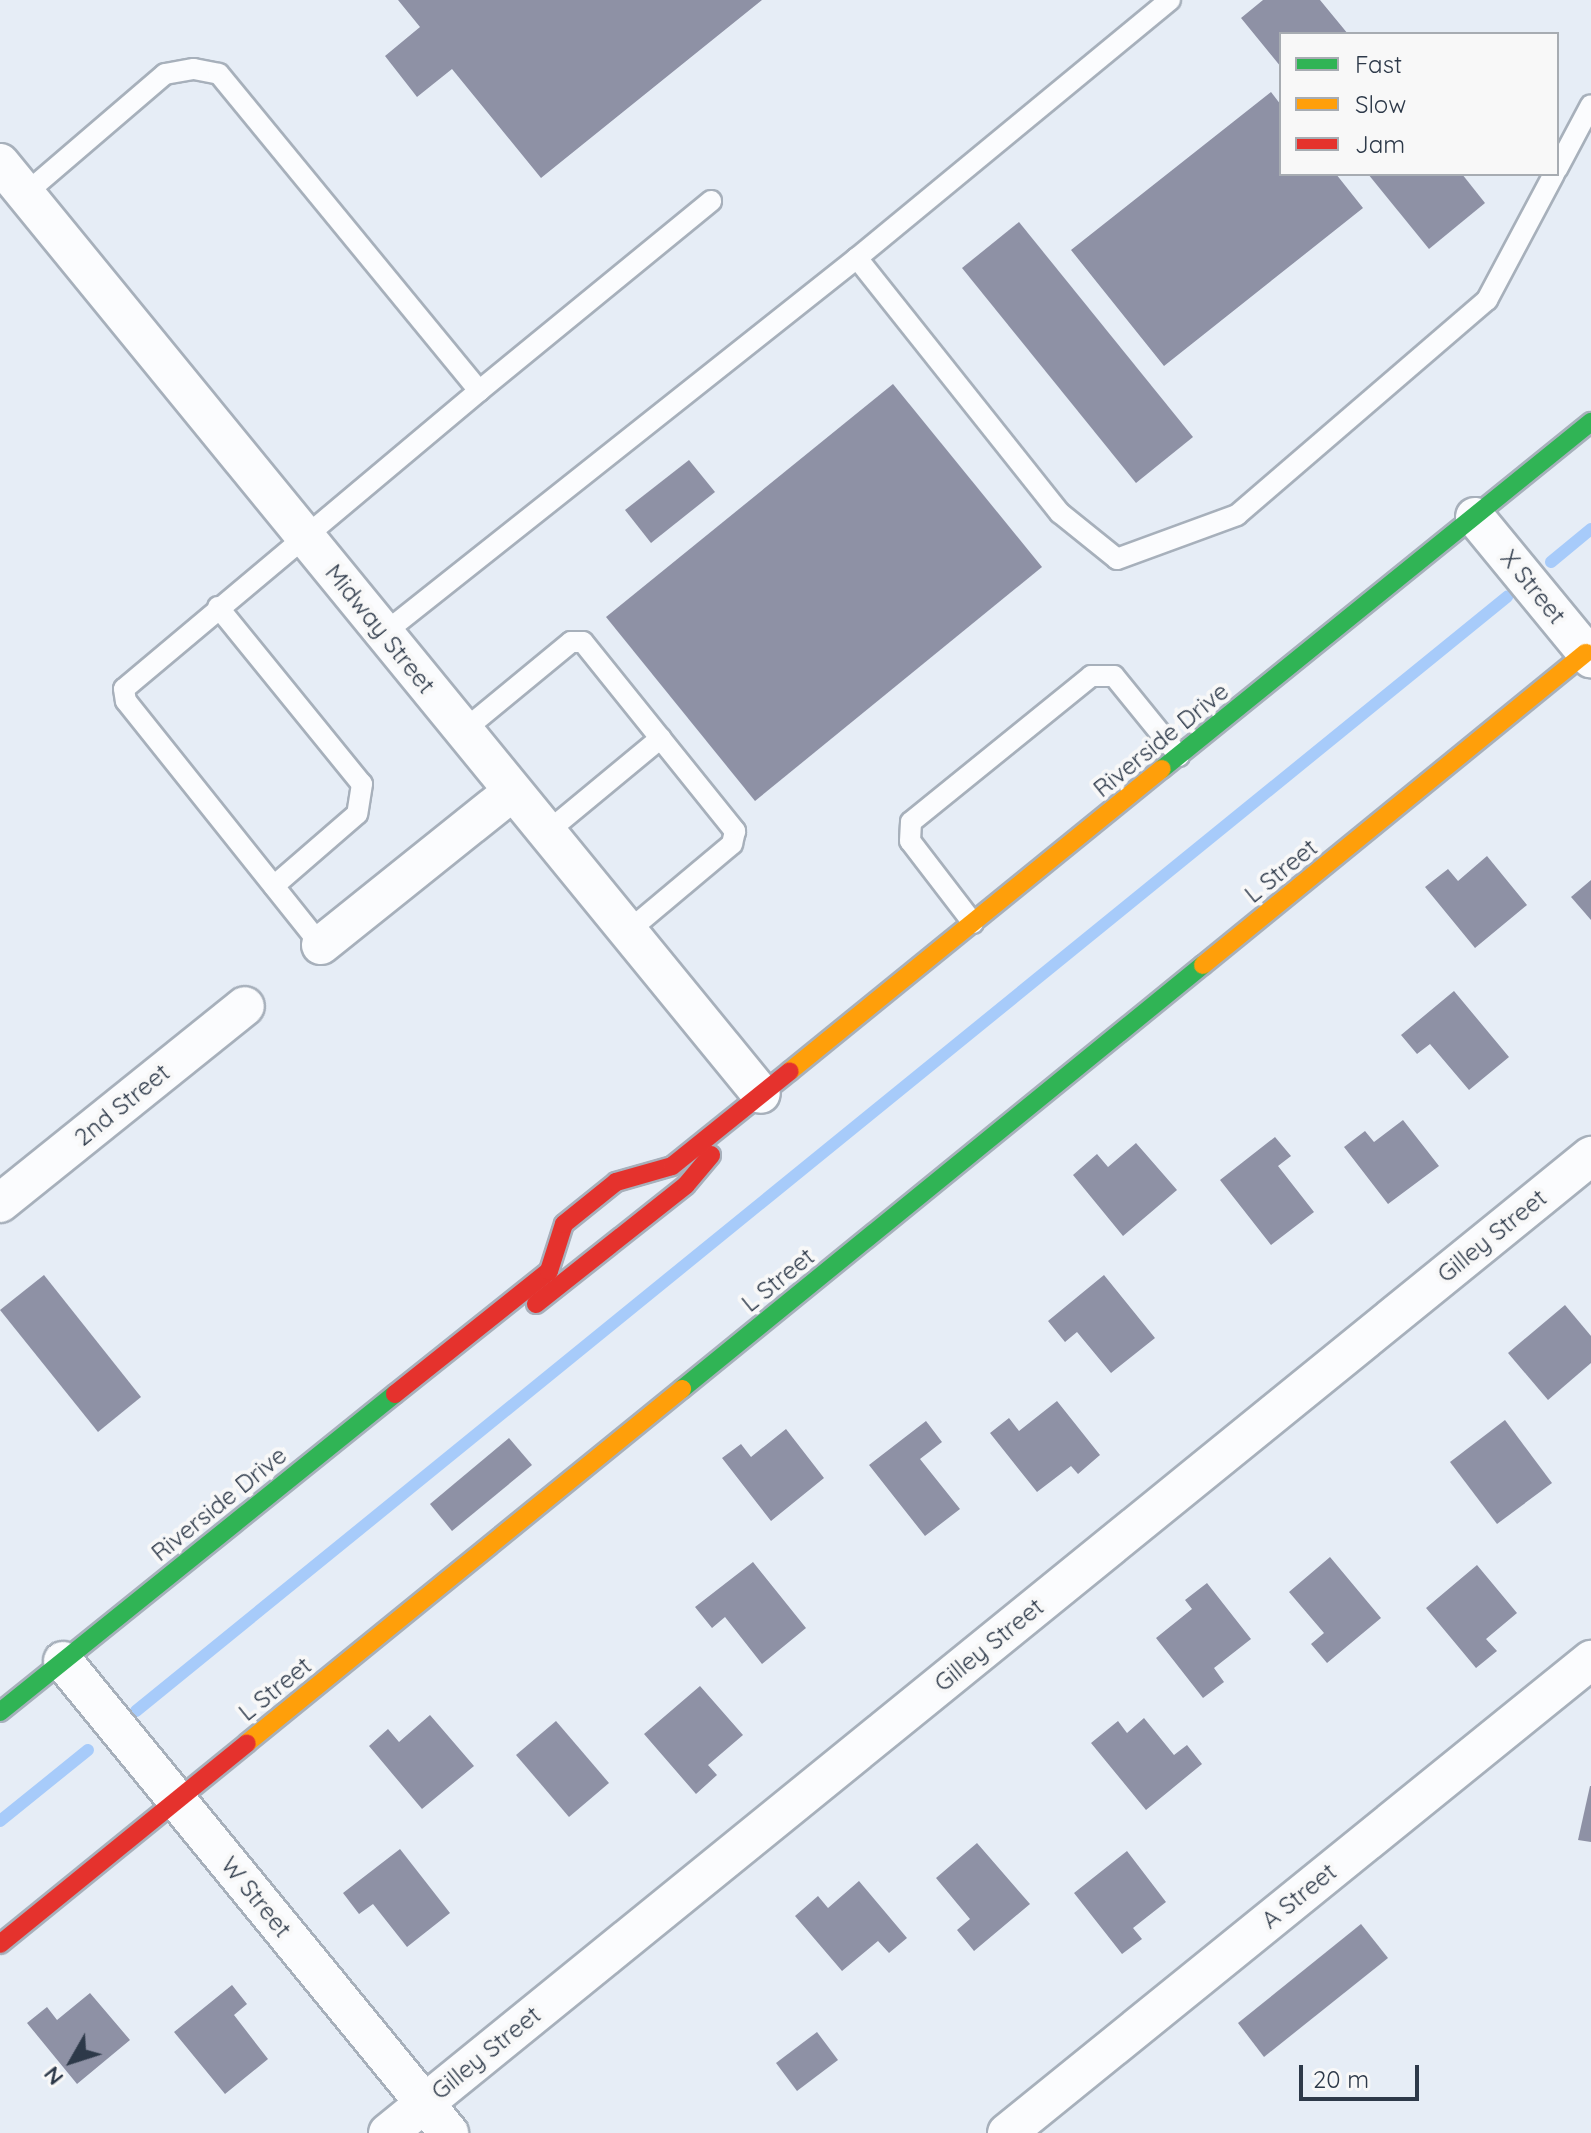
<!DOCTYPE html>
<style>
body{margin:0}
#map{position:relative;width:1591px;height:2133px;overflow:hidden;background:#e6edf6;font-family:Quicksand,sans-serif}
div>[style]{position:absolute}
.stream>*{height:12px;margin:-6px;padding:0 6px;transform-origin:6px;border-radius:6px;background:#a7cbfa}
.building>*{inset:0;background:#8e91a5}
.roads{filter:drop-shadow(2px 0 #a7b0bb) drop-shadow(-2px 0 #a7b0bb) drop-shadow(0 2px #a7b0bb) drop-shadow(0 -2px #a7b0bb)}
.lane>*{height:20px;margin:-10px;padding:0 10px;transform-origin:10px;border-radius:10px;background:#fbfcfe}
.street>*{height:38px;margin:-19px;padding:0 19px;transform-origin:19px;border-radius:19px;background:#fbfcfe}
.fast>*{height:18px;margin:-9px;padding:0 9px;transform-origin:9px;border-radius:9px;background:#30b455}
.slow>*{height:18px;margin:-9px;padding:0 9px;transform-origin:9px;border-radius:9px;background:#ff9f0a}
.jam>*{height:18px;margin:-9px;padding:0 9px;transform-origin:9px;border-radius:9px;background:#e5322d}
span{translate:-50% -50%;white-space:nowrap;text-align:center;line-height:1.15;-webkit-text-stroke:8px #f8f8f8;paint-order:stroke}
.street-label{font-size:24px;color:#2d3949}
.legend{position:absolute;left:1279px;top:32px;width:280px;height:144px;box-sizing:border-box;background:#f8f8f8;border:2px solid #a7acb2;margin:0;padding:10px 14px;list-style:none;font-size:24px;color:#2d3949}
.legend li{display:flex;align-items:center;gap:16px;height:40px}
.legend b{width:40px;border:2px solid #a7acb2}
.north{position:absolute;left:32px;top:2021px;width:80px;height:80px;-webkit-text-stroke:6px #f8f8f8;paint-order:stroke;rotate:231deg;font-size:22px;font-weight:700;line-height:32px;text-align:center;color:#2d3949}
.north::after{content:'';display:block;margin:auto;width:28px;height:36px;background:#2d3949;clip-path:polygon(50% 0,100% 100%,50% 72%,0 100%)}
.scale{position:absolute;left:1299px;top:2065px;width:120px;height:36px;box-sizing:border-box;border:4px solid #2d3949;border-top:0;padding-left:10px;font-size:24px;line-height:28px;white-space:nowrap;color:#2d3949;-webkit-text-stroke:6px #f8f8f8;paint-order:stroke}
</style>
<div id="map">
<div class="stream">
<div style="left:1551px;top:562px;width:52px;rotate:-39.5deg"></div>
<div style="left:136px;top:1711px;width:1767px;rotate:-39.1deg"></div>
<div style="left:0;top:1821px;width:113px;rotate:-38.9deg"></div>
</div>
<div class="building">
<div style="clip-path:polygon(398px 0,762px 0,541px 178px,452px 69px,417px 97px,385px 56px,420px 27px)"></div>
<div style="clip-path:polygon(1263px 0,1320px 0,1348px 34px,1281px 34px,1281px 67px,1241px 18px)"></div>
<div style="clip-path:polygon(1271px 92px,1281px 105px,1281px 174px,1336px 174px,1363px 208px,1164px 366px,1071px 250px)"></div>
<div style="clip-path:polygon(1368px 174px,1462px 174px,1485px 203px,1429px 249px)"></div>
<div style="clip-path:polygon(1019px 222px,1193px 437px,1136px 483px,962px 268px)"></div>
<div style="clip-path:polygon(893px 384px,1042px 567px,755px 801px,606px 617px)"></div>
<div style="clip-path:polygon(689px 460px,715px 492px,651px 543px,625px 510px)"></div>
<div style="clip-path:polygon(1487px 856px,1527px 905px,1475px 948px,1425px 887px,1448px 869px,1458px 881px)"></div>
<div style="clip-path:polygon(1591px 880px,1591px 920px,1571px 897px)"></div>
<div style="clip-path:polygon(1454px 991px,1509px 1057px,1469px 1090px,1430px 1044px,1417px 1054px,1401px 1035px)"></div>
<div style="clip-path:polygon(1403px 1120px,1439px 1166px,1388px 1204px,1344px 1147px,1365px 1131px,1374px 1142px)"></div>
<div style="clip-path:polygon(1275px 1137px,1291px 1156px,1278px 1166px,1314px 1212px,1271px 1245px,1220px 1180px)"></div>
<div style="clip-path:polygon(1136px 1143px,1177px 1190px,1123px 1236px,1073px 1175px,1097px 1154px,1108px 1167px)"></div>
<div style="clip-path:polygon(44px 1275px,141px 1397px,98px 1432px,0 1310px)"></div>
<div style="clip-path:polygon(1104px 1275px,1155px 1338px,1111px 1373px,1077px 1332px,1065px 1342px,1048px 1321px)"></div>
<div style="clip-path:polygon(1565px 1305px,1591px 1336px,1591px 1363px,1548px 1400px,1508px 1353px)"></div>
<div style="clip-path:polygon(1057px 1401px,1100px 1455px,1078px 1474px,1071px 1466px,1037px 1492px,990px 1433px,1009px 1418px,1019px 1431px)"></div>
<div style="clip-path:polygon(1505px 1420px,1552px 1483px,1497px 1524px,1450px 1462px)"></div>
<div style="clip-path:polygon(926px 1421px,942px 1442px,920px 1459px,960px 1509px,925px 1536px,869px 1465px)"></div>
<div style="clip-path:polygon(786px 1429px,824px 1478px,771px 1521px,722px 1458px,741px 1444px,751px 1457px)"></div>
<div style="clip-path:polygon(509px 1438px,532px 1465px,452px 1531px,430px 1504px)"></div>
<div style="clip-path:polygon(1330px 1557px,1381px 1618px,1327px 1663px,1311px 1644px,1324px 1633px,1289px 1592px)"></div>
<div style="clip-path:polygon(753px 1562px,806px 1628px,762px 1664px,725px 1617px,712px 1628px,695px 1607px)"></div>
<div style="clip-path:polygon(1477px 1565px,1517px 1613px,1486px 1639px,1497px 1651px,1476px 1668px,1426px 1608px)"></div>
<div style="clip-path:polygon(1207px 1583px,1251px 1639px,1214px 1668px,1224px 1682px,1203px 1698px,1156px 1638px,1192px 1609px,1185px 1600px)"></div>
<div style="clip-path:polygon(700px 1686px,743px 1735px,708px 1765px,717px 1775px,696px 1794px,644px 1734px)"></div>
<div style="clip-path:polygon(430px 1715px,474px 1766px,422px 1809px,369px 1746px,388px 1729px,399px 1742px)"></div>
<div style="clip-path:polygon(1144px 1718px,1174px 1755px,1187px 1745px,1202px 1764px,1146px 1810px,1091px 1743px,1118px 1721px,1127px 1733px)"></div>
<div style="clip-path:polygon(556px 1721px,609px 1783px,569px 1817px,516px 1755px)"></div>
<div style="clip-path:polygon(1590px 1786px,1591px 1786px,1591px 1842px,1578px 1840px)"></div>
<div style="clip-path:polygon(977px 1843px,1030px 1904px,974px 1951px,957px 1930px,970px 1919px,936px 1878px)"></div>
<div style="clip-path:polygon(400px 1849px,450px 1913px,407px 1947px,373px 1904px,359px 1914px,343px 1893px)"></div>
<div style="clip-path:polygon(1127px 1851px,1166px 1902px,1133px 1928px,1142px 1939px,1122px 1954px,1074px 1893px)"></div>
<div style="clip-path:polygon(859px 1881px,907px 1938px,889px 1953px,878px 1941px,842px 1971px,795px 1916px,818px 1896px,828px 1908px)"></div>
<div style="clip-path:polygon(1361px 1924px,1388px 1958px,1264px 2057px,1238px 2023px)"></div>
<div style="clip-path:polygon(232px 1985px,247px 2004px,234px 2015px,268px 2059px,225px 2094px,174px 2032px)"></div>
<div style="clip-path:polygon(90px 1993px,130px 2040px,77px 2084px,27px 2023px,47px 2007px,57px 2020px)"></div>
<div style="clip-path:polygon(817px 2032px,838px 2060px,797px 2091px,776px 2063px)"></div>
</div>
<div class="roads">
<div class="lane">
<div style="left:1170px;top:0;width:406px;rotate:140.5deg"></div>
<div style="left:857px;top:258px;width:326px;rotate:51.5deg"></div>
<div style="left:1060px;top:513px;width:73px;rotate:38.9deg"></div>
<div style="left:1117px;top:559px;width:128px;rotate:-20.1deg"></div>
<div style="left:1237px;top:515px;width:330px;rotate:-40.7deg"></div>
<div style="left:1487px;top:300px;width:143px;rotate:-62deg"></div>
<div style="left:1557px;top:169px;width:72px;rotate:-62deg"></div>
<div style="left:25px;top:194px;width:184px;rotate:-40.6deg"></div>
<div style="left:165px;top:74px;width:29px;rotate:-10deg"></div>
<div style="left:194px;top:69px;width:25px;rotate:11deg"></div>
<div style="left:219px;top:74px;width:410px;rotate:50.6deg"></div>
<div style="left:479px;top:391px;width:463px;rotate:140deg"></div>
<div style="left:124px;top:689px;width:12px;rotate:81deg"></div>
<div style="left:126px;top:701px;width:312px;rotate:51.4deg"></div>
<div style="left:479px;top:391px;width:300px;rotate:-39.3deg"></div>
<div style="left:218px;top:607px;width:228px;rotate:50.9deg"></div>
<div style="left:362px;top:784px;width:30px;rotate:99deg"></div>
<div style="left:357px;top:814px;width:110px;rotate:139.1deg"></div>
<div style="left:383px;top:634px;width:605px;rotate:-38.42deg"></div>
<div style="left:463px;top:731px;width:140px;rotate:-39.5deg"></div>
<div style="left:571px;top:642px;width:12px"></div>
<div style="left:583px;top:642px;width:243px;rotate:51.2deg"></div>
<div style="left:735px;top:831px;width:13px;rotate:103deg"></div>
<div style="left:732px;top:844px;width:137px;rotate:140deg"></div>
<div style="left:546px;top:833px;width:149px;rotate:-39.6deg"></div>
<div style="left:973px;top:923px;width:103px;rotate:-127.5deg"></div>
<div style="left:910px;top:841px;width:19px;rotate:-87deg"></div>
<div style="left:911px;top:822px;width:232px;rotate:-39deg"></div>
<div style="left:1091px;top:676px;width:23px"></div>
<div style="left:1114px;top:676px;width:103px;rotate:50.9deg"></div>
</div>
<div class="street">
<div style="left:0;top:163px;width:1202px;rotate:50.74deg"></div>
<div style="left:1475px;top:517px;width:183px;rotate:50.6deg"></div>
<div style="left:321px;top:945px;width:245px;rotate:-38.7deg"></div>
<div style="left:0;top:1203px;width:314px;rotate:-38.8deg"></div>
<div style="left:63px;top:1661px;width:610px;rotate:50.72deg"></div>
<div style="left:388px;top:2133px;width:1550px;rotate:-39.08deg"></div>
<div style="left:1007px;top:2133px;width:752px;rotate:-39.01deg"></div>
</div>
<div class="fast">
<div style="left:1162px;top:769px;width:552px;rotate:-38.97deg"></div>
<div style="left:682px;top:1389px;width:672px;rotate:-39.14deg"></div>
<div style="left:0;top:1712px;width:507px;rotate:-38.84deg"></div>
</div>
<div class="slow">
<div style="left:1203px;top:965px;width:494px;rotate:-39.2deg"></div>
<div style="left:790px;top:1071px;width:479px;rotate:-39.1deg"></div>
<div style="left:247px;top:1743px;width:561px;rotate:-39.14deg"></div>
</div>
<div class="jam">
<div style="left:536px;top:1304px;width:191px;rotate:-38.4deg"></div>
<div style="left:686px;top:1185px;width:39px;rotate:-50deg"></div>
<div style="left:395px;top:1394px;width:197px;rotate:-38.6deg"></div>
<div style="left:549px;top:1271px;width:49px;rotate:-72.3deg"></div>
<div style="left:564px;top:1224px;width:67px;rotate:-38.9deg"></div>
<div style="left:616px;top:1182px;width:58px;rotate:-15.9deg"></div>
<div style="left:672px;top:1166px;width:151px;rotate:-38.8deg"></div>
<div style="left:0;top:1944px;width:318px;rotate:-39.1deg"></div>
</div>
</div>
<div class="street-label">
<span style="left:1533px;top:587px;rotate:51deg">X Street</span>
<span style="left:380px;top:629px;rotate:51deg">Midway Street</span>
<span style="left:1161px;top:740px;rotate:-39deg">Riverside Drive</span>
<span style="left:1281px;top:871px;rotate:-39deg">L Street</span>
<span style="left:122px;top:1105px;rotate:-39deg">2nd Street</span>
<span style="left:1492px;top:1236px;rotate:-39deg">Gilley Street</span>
<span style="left:778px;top:1280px;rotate:-39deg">L Street</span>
<span style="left:219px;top:1504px;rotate:-39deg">Riverside Drive</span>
<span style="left:989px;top:1645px;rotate:-39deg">Gilley Street</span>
<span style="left:275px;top:1689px;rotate:-39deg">L Street</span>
<span style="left:1299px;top:1896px;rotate:-39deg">A Street</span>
<span style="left:256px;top:1897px;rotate:51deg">W Street</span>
<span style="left:486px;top:2053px;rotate:-39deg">Gilley Street</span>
</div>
<ul class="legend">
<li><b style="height:10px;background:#30b455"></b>Fast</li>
<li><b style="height:10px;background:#ff9f0a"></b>Slow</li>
<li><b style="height:10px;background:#e5322d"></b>Jam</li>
</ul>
<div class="north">N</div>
<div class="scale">20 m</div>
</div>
